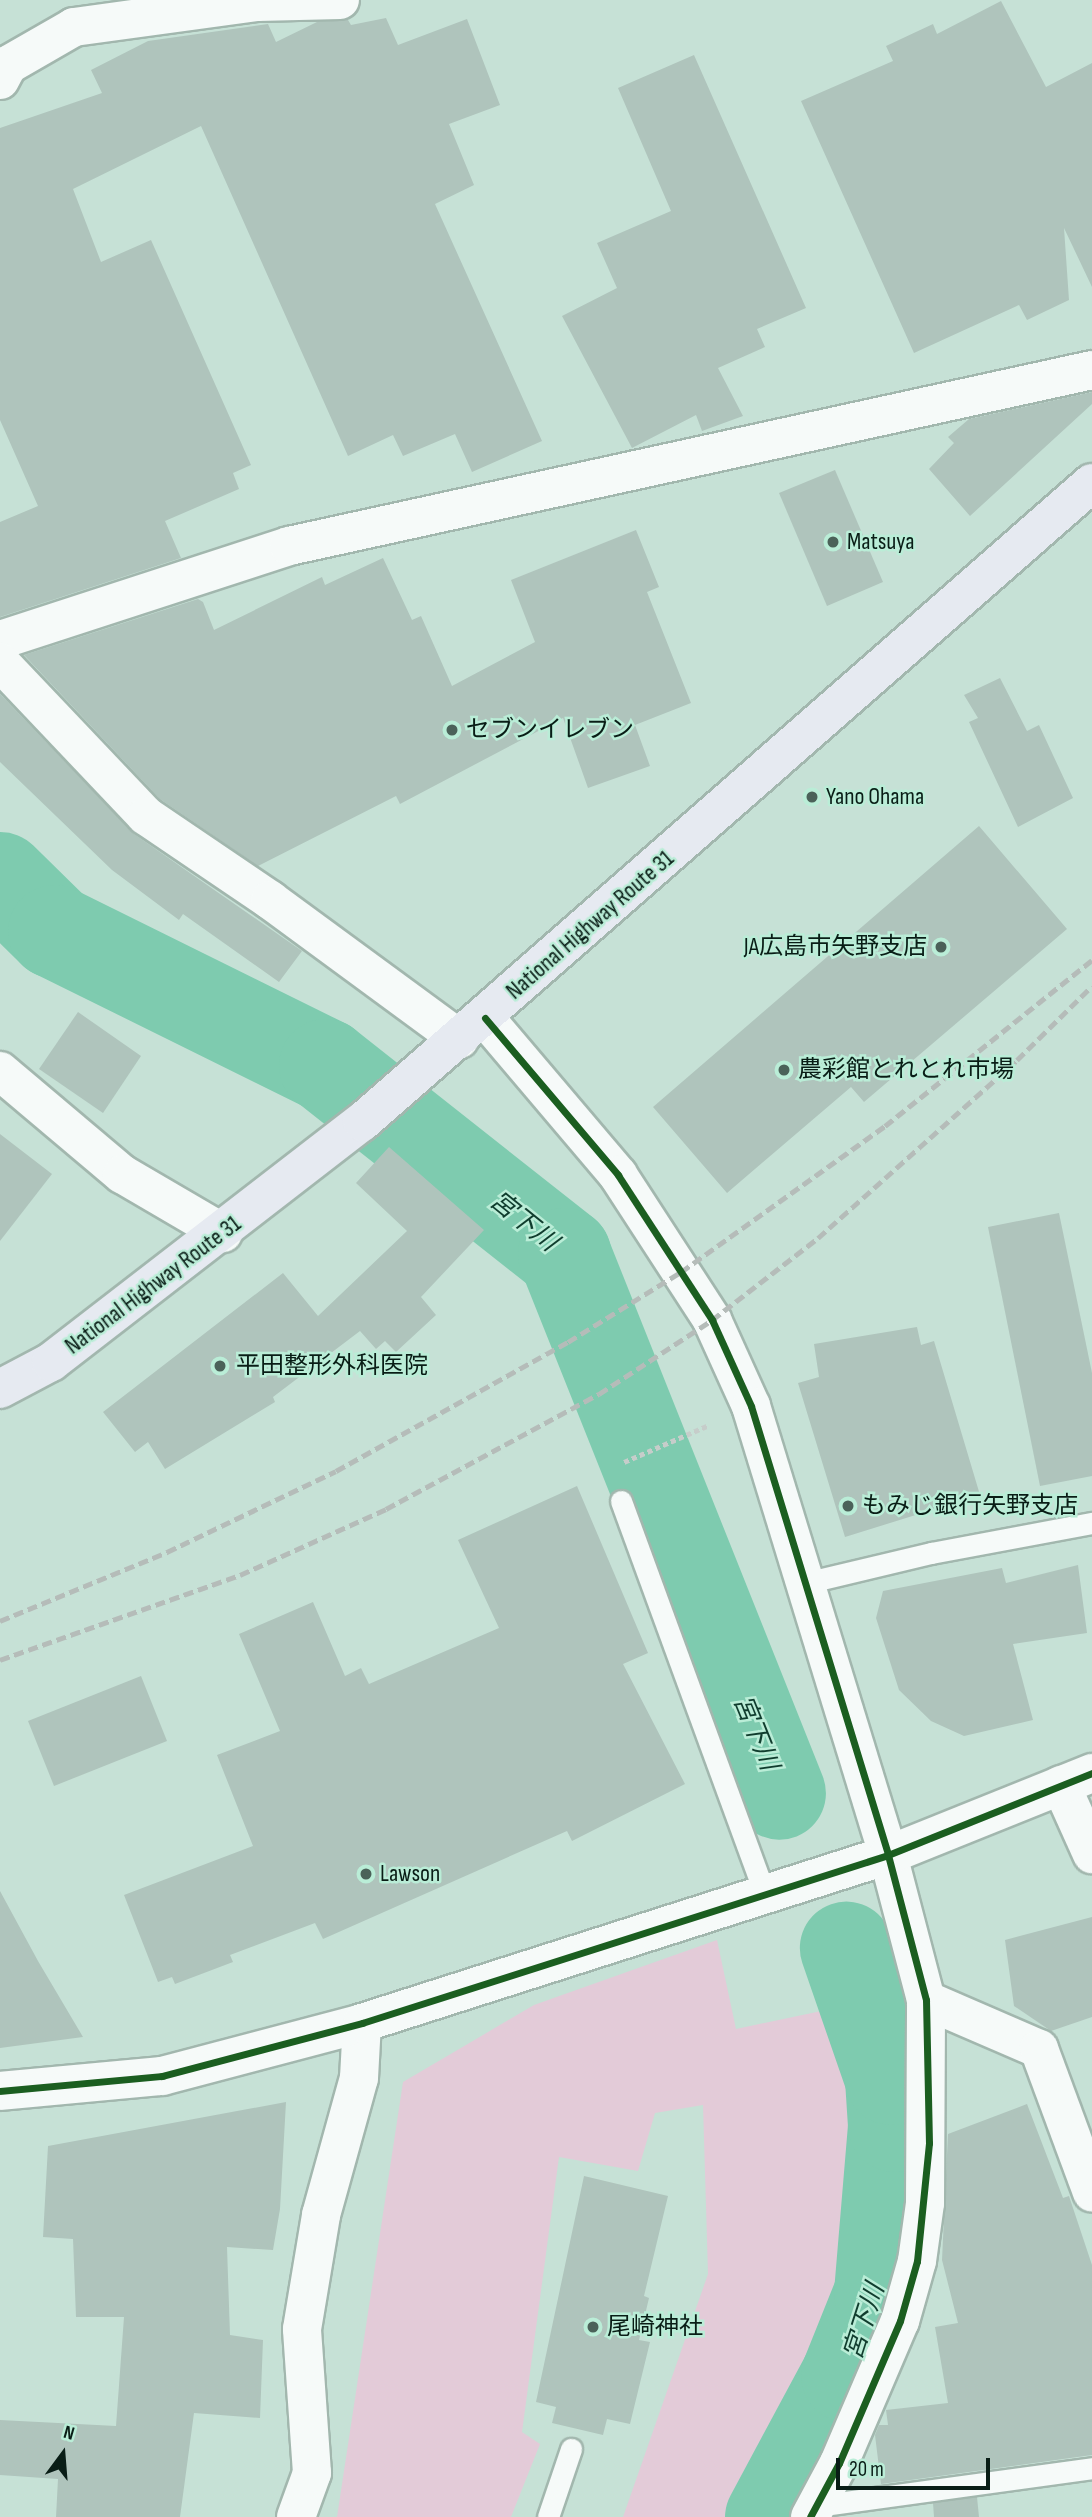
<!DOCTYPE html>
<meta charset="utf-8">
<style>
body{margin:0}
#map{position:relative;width:1092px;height:2517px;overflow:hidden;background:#c6e1d6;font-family:"Sofia Sans Condensed","Noto Sans JP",sans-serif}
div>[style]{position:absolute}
.green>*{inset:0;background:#e3cbd8}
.river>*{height:93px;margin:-46.5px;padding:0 46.5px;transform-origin:46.5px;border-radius:46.5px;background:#7ecbaf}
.building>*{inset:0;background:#afc4bc}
.path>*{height:4.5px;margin-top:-2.25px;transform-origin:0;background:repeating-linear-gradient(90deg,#c6cdca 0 5px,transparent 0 8.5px)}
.roads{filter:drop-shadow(2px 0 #a2b7ae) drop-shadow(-2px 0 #a2b7ae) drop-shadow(0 2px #a2b7ae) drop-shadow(0 -2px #a2b7ae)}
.lane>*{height:21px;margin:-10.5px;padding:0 10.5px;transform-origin:10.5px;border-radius:10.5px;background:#f6faf9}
.street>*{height:38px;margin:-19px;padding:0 19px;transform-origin:19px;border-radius:19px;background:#f6faf9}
.secondary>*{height:38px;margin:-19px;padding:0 19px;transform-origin:19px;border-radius:19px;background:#f6faf9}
.highway>*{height:38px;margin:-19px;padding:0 19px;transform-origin:19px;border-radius:19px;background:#e6eaf1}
.rail>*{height:5px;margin-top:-2.5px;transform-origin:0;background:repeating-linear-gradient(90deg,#b5bcb9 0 10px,transparent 0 15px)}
.cycleway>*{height:7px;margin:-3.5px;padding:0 3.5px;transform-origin:3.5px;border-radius:3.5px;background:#1b5e20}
.dots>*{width:19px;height:19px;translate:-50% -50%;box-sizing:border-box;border:4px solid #baedd7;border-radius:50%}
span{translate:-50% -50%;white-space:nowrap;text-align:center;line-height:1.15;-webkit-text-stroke:5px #baedd7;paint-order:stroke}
.poi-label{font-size:24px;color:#091d16}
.left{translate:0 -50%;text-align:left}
.right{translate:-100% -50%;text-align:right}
.street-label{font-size:24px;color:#091d16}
.water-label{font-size:26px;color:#103d2e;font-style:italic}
.north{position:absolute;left:28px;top:2419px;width:70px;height:70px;-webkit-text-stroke:5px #baedd7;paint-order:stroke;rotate:16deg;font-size:19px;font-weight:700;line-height:28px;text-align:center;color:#091d16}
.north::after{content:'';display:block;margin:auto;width:24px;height:32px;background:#091d16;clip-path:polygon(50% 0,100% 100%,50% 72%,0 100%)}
.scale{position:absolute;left:836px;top:2458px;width:154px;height:32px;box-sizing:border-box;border:4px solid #091d16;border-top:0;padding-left:9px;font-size:21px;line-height:24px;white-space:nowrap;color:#091d16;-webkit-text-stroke:5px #baedd7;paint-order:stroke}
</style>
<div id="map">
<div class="green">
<div style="clip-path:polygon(717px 1940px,736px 2029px,850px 2005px,863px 2239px,816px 2376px,737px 2517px,623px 2517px,708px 2274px,703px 2105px,655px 2113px,638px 2171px,559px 2157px,522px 2432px,540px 2444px,511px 2517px,337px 2517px,403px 2082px,534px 2005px)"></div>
</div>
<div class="river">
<div style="left:0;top:878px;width:76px;rotate:44.5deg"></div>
<div style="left:54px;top:931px;width:302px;rotate:26.3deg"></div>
<div style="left:325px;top:1065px;width:305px;rotate:38.3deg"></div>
<div style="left:564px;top:1254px;width:580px;rotate:68.25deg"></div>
<div style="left:771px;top:2517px;width:161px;rotate:-61.8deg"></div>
<div style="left:847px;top:2375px;width:88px;rotate:-68.1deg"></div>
<div style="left:880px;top:2293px;width:169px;rotate:-85.2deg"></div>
<div style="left:894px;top:2125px;width:47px;rotate:-93.7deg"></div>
<div style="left:891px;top:2078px;width:138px;rotate:-109.1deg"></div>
</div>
<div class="building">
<div style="clip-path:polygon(1001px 1px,1046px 87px,1092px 63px,1092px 287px,1064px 228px,1069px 300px,1027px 320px,1019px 305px,914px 353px,801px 101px,893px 61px,886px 46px,933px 24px,937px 34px)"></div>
<div style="clip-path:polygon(386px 18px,398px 45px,467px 19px,500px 105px,449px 124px,474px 185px,435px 204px,542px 441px,472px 472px,455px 434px,403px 456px,393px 435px,348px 456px,201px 126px,73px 189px,101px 262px,151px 240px,251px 465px,233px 473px,239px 489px,165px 521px,181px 558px,0 617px,0 522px,38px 506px,0 420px,0 128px,102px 93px,91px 70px,148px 41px,268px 24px,276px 42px,317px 22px,348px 20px,351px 25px)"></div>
<div style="clip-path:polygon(694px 55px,806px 308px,757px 329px,765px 347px,718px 368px,743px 416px,702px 431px,696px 415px,632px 448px,562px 316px,617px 288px,597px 243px,671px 211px,618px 88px)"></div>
<div style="clip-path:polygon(1092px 392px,1092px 404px,970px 516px,929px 469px,954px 443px,948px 437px,969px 419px)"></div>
<div style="clip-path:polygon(835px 470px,883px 582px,827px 606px,779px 493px)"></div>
<div style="clip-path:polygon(636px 530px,659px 587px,647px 592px,691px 703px,635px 725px,650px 766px,588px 788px,563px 718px,400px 804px,396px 796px,258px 866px,160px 799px,24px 655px,198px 599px,203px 602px,214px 630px,322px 577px,325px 585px,383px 558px,412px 620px,421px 616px,452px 686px,535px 642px,511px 580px)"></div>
<div style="clip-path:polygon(1000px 678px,1027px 731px,1039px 725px,1073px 798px,1018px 827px,969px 722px,978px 718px,964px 695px)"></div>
<div style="clip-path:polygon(0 694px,134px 834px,302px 951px,279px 982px,183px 914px,179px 920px,112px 870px,0 762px)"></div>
<div style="clip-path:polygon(979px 826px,1067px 929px,864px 1102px,851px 1087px,727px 1193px,653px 1107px)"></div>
<div style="clip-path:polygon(78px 1012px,141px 1056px,103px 1113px,39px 1069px)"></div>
<div style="clip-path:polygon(0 1134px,52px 1174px,0 1241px)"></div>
<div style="clip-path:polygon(389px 1147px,484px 1230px,421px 1297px,436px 1315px,396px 1352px,385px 1341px,376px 1349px,360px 1331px,273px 1397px,275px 1402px,165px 1469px,148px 1442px,135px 1452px,103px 1412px,283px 1273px,318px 1316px,407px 1231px,356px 1183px)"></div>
<div style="clip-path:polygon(1059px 1213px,1092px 1373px,1092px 1476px,1040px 1486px,988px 1227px)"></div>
<div style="clip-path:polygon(917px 1327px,921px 1345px,934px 1341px,980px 1495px,845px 1537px,798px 1383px,819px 1377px,814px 1344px)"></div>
<div style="clip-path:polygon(577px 1486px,648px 1653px,623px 1664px,685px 1784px,572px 1841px,567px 1831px,323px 1939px,315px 1923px,230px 1955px,233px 1962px,175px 1984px,172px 1977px,158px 1982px,124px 1895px,253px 1846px,217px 1755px,280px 1731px,239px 1634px,313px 1602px,345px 1676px,361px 1668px,369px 1684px,499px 1628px,458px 1540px)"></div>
<div style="clip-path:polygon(1078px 1565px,1087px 1633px,1013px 1644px,1033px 1720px,964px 1736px,931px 1721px,899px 1690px,876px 1618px,883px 1591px,1002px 1568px,1006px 1583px)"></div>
<div style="clip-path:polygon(141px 1676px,167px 1741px,54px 1786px,28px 1721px)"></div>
<div style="clip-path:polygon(0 1891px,38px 1961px,83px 2037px,0 2048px)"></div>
<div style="clip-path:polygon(1092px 1917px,1092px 2017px,1051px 2031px,1014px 2006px,1005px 1940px)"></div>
<div style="clip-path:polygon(286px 2102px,280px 2209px,273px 2250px,227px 2247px,230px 2335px,263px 2340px,260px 2418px,194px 2413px,180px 2517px,56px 2517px,58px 2479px,0 2475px,0 2420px,116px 2426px,124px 2317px,76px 2317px,73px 2239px,43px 2237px,48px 2146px)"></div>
<div style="clip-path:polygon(1027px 2104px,1063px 2198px,1069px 2196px,1092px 2265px,1092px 2455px,881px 2484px,875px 2435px,879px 2425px,888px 2425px,886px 2410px,948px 2403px,935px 2327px,958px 2323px,942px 2260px,948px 2134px)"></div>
<div style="clip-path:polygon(584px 2176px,668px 2196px,644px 2296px,649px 2298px,639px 2340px,650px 2342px,630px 2424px,607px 2419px,603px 2435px,552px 2423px,556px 2407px,536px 2402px)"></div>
<div style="clip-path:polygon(977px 2497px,979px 2517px,934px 2517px,933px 2503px)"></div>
</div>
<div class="path">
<div style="left:624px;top:1462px;width:93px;rotate:-23.5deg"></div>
</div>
<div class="roads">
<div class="lane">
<div style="left:621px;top:1501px;width:419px;rotate:69.9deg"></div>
<div style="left:805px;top:1583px;width:130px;rotate:-13.4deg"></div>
<div style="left:931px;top:1553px;width:164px;rotate:-10.6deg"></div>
<div style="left:816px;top:2506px;width:279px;rotate:-7.8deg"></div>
<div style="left:548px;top:2517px;width:72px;rotate:-71.3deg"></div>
</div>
<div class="street">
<div style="left:0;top:80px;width:17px;rotate:-62deg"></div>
<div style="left:8px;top:65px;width:76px;rotate:-29.9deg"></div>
<div style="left:74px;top:27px;width:185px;rotate:-7.8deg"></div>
<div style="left:257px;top:2px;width:83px;rotate:-1.4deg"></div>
<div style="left:0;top:640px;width:304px;rotate:-18deg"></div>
<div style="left:289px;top:546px;width:822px;rotate:-12.36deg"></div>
<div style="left:0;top:662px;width:212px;rotate:46.5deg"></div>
<div style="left:146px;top:816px;width:150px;rotate:34.1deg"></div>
<div style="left:270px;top:900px;width:235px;rotate:36.3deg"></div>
<div style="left:0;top:1071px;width:160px;rotate:40.2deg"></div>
<div style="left:122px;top:1174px;width:117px;rotate:30.3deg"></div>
<div style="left:1061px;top:1785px;width:76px;rotate:65.8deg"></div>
<div style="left:926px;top:2000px;width:123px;rotate:23.4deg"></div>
<div style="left:1039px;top:2049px;width:153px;rotate:69.7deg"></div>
<div style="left:0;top:2091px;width:163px;rotate:-5.3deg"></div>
<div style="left:296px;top:2517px;width:47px;rotate:-70deg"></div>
<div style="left:312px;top:2473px;width:144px;rotate:-94deg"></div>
<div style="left:302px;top:2329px;width:116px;rotate:-80.5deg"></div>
<div style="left:321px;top:2215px;width:142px;rotate:-74.5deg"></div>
<div style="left:359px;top:2078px;width:55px;rotate:-86.9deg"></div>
<div style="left:810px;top:2517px;width:61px;rotate:-61.8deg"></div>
<div style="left:839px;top:2463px;width:155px;rotate:-66.8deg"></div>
<div style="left:900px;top:2321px;width:62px;rotate:-74.2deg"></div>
<div style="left:917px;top:2261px;width:59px;rotate:-82.1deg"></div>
<div style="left:925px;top:2203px;width:203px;rotate:-89.7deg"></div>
<div style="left:926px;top:2000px;width:150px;rotate:-104.7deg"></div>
</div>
<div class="secondary">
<div style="left:485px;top:1018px;width:206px;rotate:49.7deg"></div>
<div style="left:618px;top:1175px;width:173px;rotate:57deg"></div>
<div style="left:712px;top:1320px;width:94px;rotate:65.6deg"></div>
<div style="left:751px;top:1406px;width:469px;rotate:73deg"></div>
<div style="left:162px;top:2076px;width:207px;rotate:-14.8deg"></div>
<div style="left:362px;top:2023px;width:552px;rotate:-17.71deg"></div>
<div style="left:888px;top:1855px;width:220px;rotate:-21.9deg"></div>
</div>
<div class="highway">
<div style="left:0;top:1389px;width:58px;rotate:-27.9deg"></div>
<div style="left:51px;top:1362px;width:393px;rotate:-37.7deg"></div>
<div style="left:362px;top:1122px;width:970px;rotate:-41.2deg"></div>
</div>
</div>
<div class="rail">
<div style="left:0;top:1621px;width:181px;rotate:-22.4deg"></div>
<div style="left:167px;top:1552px;width:187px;rotate:-25.6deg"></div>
<div style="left:336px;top:1471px;width:265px;rotate:-29.1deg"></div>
<div style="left:568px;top:1342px;width:133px;rotate:-31.8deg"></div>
<div style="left:681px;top:1272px;width:251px;rotate:-35.6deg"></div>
<div style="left:885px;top:1126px;width:265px;rotate:-38.7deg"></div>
<div style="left:0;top:1660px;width:255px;rotate:-19.5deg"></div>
<div style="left:240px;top:1575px;width:160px;rotate:-24.3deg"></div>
<div style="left:386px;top:1509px;width:242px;rotate:-28.4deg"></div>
<div style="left:599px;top:1394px;width:135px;rotate:-33.2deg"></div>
<div style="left:712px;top:1320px;width:134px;rotate:-37.7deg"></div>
<div style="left:818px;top:1238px;width:267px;rotate:-41.8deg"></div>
<div style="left:1017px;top:1060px;width:105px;rotate:-44.6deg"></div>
</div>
<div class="cycleway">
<div style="left:485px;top:1018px;width:206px;rotate:49.7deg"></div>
<div style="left:618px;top:1175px;width:173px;rotate:57deg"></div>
<div style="left:712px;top:1320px;width:94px;rotate:65.6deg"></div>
<div style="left:751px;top:1406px;width:469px;rotate:73deg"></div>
<div style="left:888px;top:1855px;width:150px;rotate:75.3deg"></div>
<div style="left:926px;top:2000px;width:143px;rotate:88.8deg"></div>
<div style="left:929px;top:2143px;width:119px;rotate:95.8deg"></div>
<div style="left:917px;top:2261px;width:62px;rotate:105.8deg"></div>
<div style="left:900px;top:2321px;width:155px;rotate:113.2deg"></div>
<div style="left:839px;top:2463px;width:61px;rotate:118.2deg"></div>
<div style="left:0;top:2091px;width:163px;rotate:-5.3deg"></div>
<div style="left:162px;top:2076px;width:207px;rotate:-14.8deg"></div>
<div style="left:362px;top:2023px;width:552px;rotate:-17.71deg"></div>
<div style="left:888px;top:1855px;width:220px;rotate:-21.9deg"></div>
</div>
<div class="dots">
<div style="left:833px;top:542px;background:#4b6259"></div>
<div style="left:452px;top:730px;background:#4b6259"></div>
<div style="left:812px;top:797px;background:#4b6259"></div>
<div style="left:941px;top:947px;background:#4b6259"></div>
<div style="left:784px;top:1070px;background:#4b6259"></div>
<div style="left:220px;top:1366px;background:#4b6259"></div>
<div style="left:848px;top:1506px;background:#4b6259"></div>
<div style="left:366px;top:1874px;background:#4b6259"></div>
<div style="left:593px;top:2327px;background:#4b6259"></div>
</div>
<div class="poi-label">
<span class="left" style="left:847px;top:542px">Matsuya</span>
<span class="left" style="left:466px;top:730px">セブンイレブン</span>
<span class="left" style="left:826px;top:797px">Yano Ohama</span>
<span class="right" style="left:927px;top:947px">JA広島市矢野支店</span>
<span class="left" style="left:798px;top:1070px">農彩館とれとれ市場</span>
<span class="left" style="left:236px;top:1366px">平田整形外科医院</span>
<span class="left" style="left:862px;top:1506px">もみじ銀行矢野支店</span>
<span class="left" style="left:380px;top:1874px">Lawson</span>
<span class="left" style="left:607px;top:2327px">尾崎神社</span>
</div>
<div class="street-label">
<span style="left:590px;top:925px;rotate:-41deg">National Highway Route 31</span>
<span style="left:153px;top:1285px;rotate:-37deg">National Highway Route 31</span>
</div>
<div class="water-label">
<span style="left:523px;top:1222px;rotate:39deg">宮下川</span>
<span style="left:755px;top:1733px;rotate:68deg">宮下川</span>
<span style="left:865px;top:2322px;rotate:-72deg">宮下川</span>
</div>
<div class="north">N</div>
<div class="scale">20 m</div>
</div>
